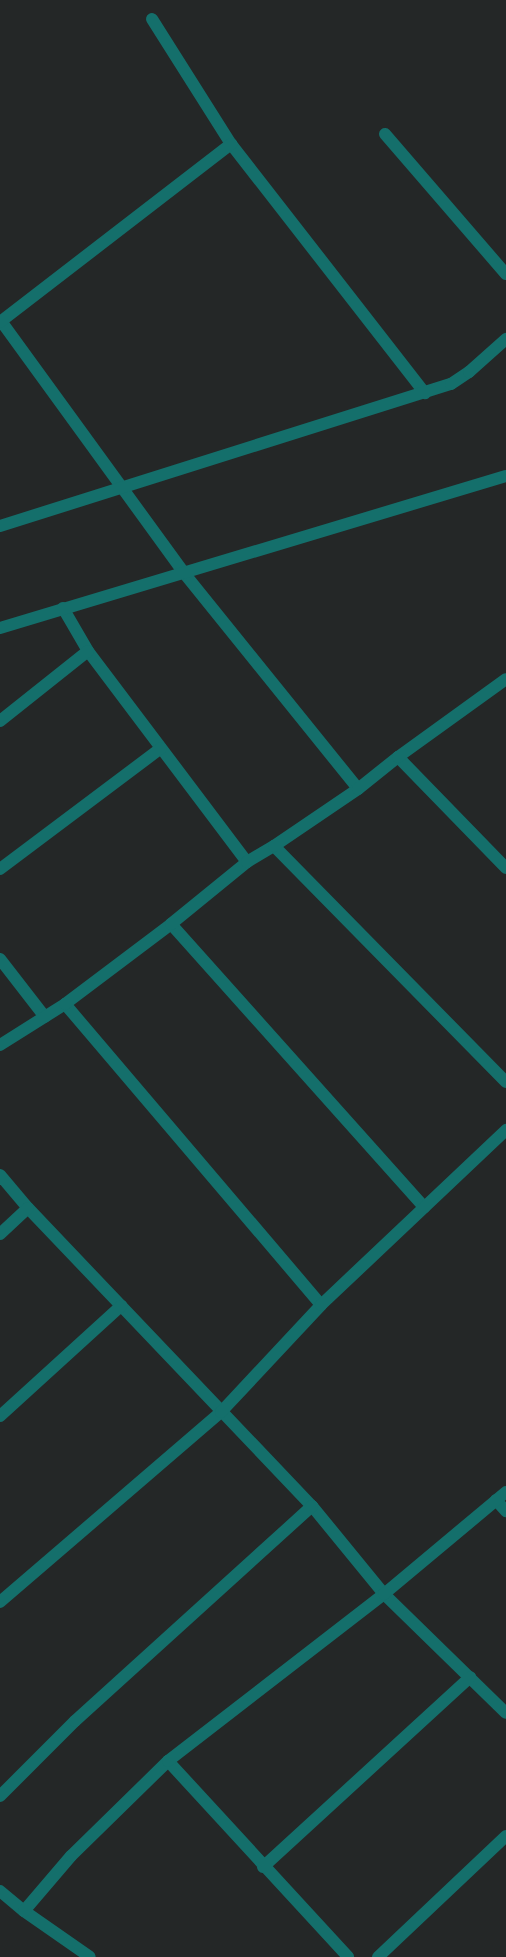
<!DOCTYPE html>
<html>
<head>
<meta charset="utf-8">
<style>
	body { margin:0 }
	#map { position:relative; width:506px; height:1957px; overflow:hidden; background:#242727; font-family:"Fira Sans",sans-serif }
	div>[style] { position:absolute }
	.minor>* { height:12px; margin:-6px; padding:0 6px; transform-origin:6px; border-radius:6px; background:#146f6b }
	span { translate:-50% -50%; white-space:nowrap; text-align:center; line-height:1.15; -webkit-text-stroke:5px #1b1d1d; paint-order:stroke }
</style>
</head>
<body>
<div id="map">
	<div class="minor">
		<div style="left:152px;top:19px;width:148px;rotate:57.7deg"></div>
		<div style="left:231px;top:144px;width:316px;rotate:52.1deg"></div>
		<div style="left:385px;top:134px;width:185px;rotate:49.2deg"></div>
		<div style="left:1px;top:321px;width:311px;rotate:54deg"></div>
		<div style="left:184px;top:573px;width:277px;rotate:51.1deg"></div>
		<div style="left:0;top:322px;width:292px;rotate:-37.6deg"></div>
		<div style="left:0;top:526px;width:473px;rotate:-17.5deg"></div>
		<div style="left:451px;top:384px;width:22px;rotate:-34deg"></div>
		<div style="left:469px;top:372px;width:50px;rotate:-41.7deg"></div>
		<div style="left:63px;top:608px;width:50px;rotate:59.8deg"></div>
		<div style="left:88px;top:651px;width:264px;rotate:53deg"></div>
		<div style="left:0;top:628px;width:528px;rotate:-16.72deg"></div>
		<div style="left:0;top:721px;width:112px;rotate:-38.5deg"></div>
		<div style="left:398px;top:757px;width:155px;rotate:45.8deg"></div>
		<div style="left:274px;top:846px;width:331px;rotate:45.5deg"></div>
		<div style="left:0;top:869px;width:201px;rotate:-36.9deg"></div>
		<div style="left:171px;top:924px;width:380px;rotate:48.2deg"></div>
		<div style="left:0;top:959px;width:73px;rotate:52.2deg"></div>
		<div style="left:65px;top:1004px;width:395px;rotate:49.6deg"></div>
		<div style="left:0;top:1045px;width:77px;rotate:-32.2deg"></div>
		<div style="left:65px;top:1004px;width:133px;rotate:-37deg"></div>
		<div style="left:171px;top:924px;width:98px;rotate:-39.2deg"></div>
		<div style="left:247px;top:862px;width:31px;rotate:-31deg"></div>
		<div style="left:274px;top:846px;width:102px;rotate:-34.2deg"></div>
		<div style="left:358px;top:789px;width:51px;rotate:-38.7deg"></div>
		<div style="left:398px;top:757px;width:133px;rotate:-35.8deg"></div>
		<div style="left:0;top:1175px;width:43px;rotate:49.7deg"></div>
		<div style="left:28px;top:1208px;width:412px;rotate:46.4deg"></div>
		<div style="left:312px;top:1506px;width:114px;rotate:50.7deg"></div>
		<div style="left:384px;top:1594px;width:170px;rotate:44.3deg"></div>
		<div style="left:0;top:1234px;width:38px;rotate:-43deg"></div>
		<div style="left:0;top:1416px;width:164px;rotate:-42.3deg"></div>
		<div style="left:496px;top:1500px;width:15px;rotate:48deg"></div>
		<div style="left:0;top:1602px;width:291px;rotate:-40.7deg"></div>
		<div style="left:221px;top:1412px;width:146px;rotate:-46.9deg"></div>
		<div style="left:321px;top:1305px;width:255px;rotate:-43.4deg"></div>
		<div style="left:168px;top:1761px;width:266px;rotate:47.4deg"></div>
		<div style="left:0;top:1796px;width:106px;rotate:-45deg"></div>
		<div style="left:75px;top:1721px;width:320px;rotate:-42.2deg"></div>
		<div style="left:263px;top:1867px;width:281px;rotate:-42.5deg"></div>
		<div style="left:0;top:1891px;width:31px;rotate:40deg"></div>
		<div style="left:24px;top:1911px;width:80px;rotate:34.9deg"></div>
		<div style="left:24px;top:1911px;width:72px;rotate:-49.5deg"></div>
		<div style="left:71px;top:1856px;width:136px;rotate:-44.4deg"></div>
		<div style="left:168px;top:1761px;width:273px;rotate:-37.7deg"></div>
		<div style="left:384px;top:1594px;width:159px;rotate:-39.9deg"></div>
		<div style="left:378px;top:1957px;width:176px;rotate:-43.4deg"></div>
	</div>
</div>
</body>
</html>
